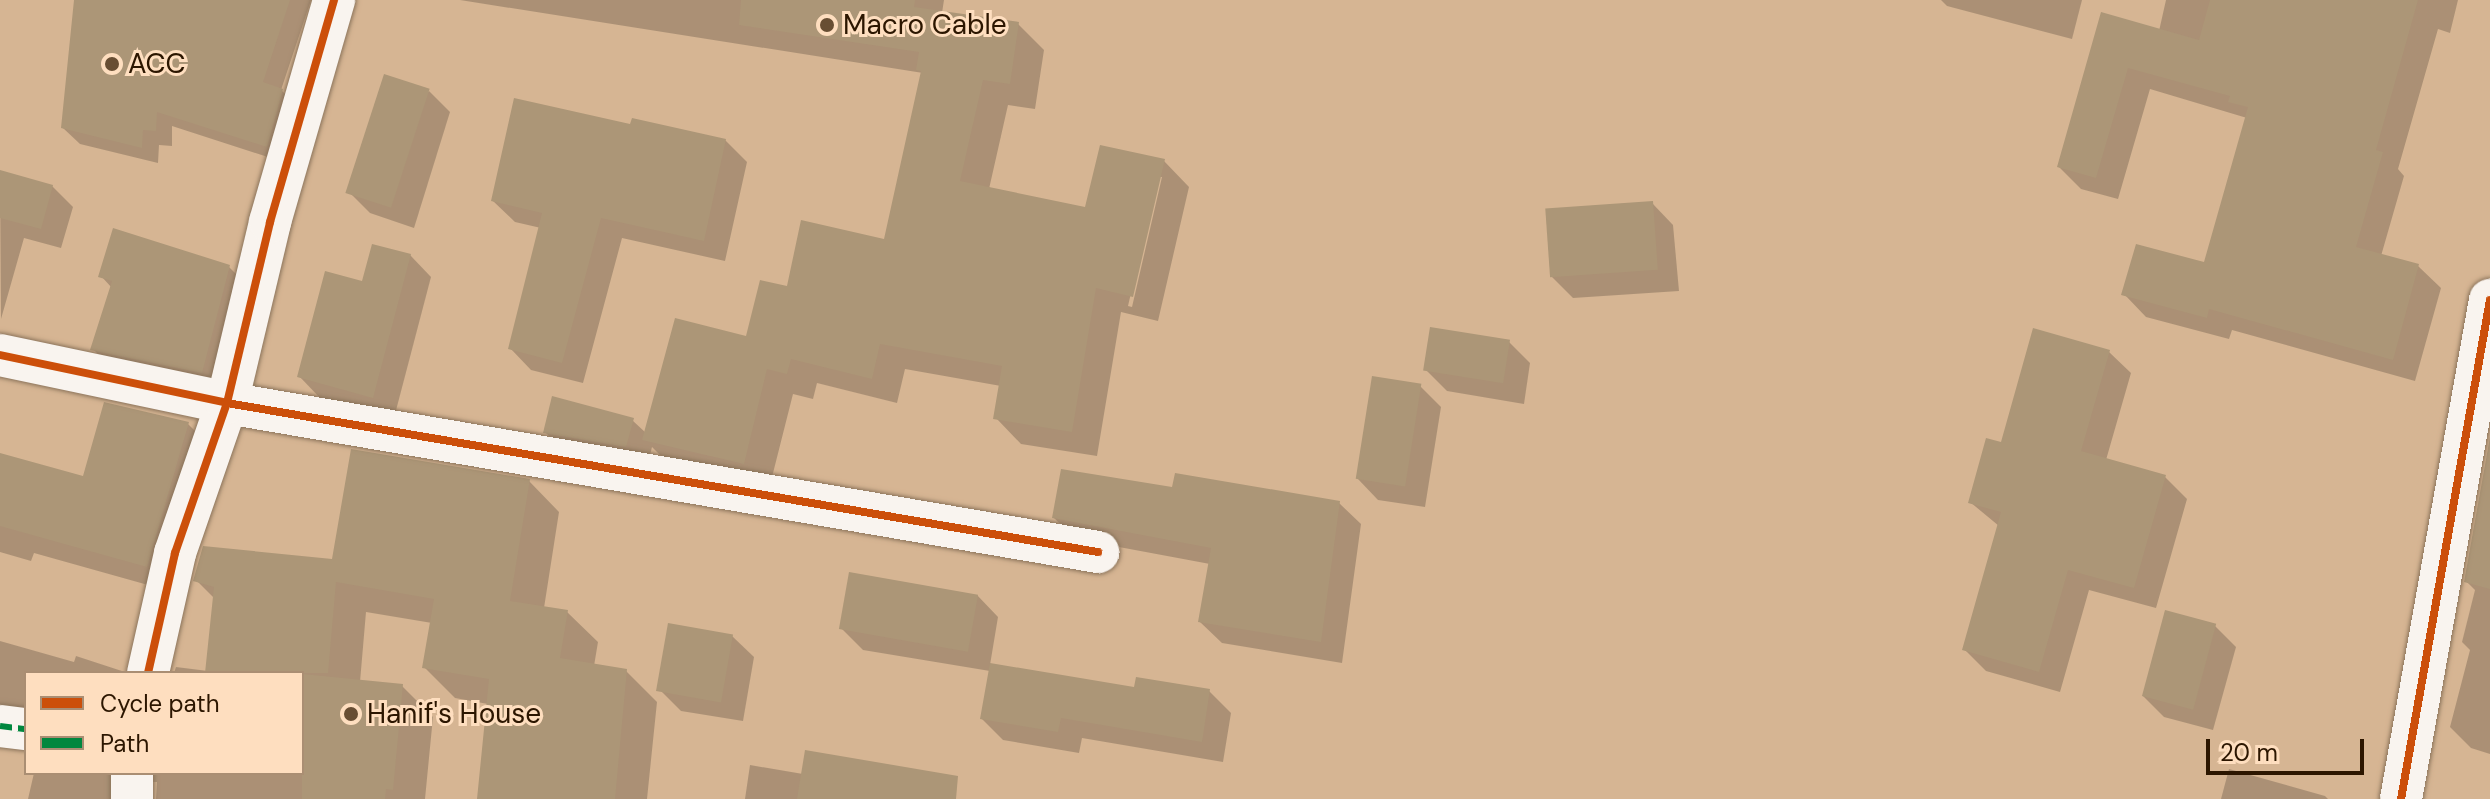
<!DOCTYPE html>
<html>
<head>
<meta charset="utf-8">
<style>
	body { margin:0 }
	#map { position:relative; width:2490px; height:799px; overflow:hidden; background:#d6b593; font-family:"DM Sans",sans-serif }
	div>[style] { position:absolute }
	.shadow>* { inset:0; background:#0003 }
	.building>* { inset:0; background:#ac9677; transform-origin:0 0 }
	.roads { filter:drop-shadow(0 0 2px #8b745b) drop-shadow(0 0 2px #8b745b) }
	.minor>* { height:42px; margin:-21px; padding:0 21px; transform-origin:21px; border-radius:21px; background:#f9f4ef }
	.quiet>* { height:6px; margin-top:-3px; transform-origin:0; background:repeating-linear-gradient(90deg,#00873e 0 12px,transparent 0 18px) }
	.cycleway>* { height:8px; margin:-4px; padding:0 4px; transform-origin:4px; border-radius:4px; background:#cc4f0a }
	.dots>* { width:22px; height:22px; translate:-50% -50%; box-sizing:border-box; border:4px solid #fedebf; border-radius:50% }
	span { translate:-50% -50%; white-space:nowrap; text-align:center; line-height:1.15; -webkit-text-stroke:6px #fedebf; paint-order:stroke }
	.poi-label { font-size:28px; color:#2c1600 }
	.left { translate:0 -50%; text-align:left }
	.legend { position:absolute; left:24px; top:671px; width:280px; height:104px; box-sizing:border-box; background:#fedebf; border:2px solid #aa8e73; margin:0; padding:10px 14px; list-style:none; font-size:24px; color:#2c1600 }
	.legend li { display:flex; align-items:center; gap:16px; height:40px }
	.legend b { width:40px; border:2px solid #aa8e73 }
	.scale { position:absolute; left:2206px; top:739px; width:158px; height:36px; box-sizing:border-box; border:4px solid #2c1600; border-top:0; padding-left:10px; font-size:24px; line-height:28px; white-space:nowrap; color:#2c1600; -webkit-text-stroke:6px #fedebf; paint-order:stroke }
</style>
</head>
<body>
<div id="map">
	<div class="shadow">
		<div style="clip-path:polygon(76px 0,311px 0,281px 90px,299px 107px,283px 162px,172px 126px,172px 146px,159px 145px,158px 163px,80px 144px,63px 128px)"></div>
		<div style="clip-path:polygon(evenodd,460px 0,944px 0,942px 13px,1018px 24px,1044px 50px,1035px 109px,1008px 105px,989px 189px,1087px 210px,1164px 161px,1189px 187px,1158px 321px,1121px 312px,1097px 456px,1021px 444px,996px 418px,1001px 386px,905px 369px,897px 403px,817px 383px,813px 399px,793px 394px,769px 489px,670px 465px,652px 447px,647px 467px,566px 453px,545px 432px,632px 420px,646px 433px,748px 338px,788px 289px,885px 241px,923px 73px,460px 0,1158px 177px,1162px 177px,1132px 307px,1128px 306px,1158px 177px)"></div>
		<div style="clip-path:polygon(1941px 0,2082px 0,2072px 39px,1947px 6px)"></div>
		<div style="clip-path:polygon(2166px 0,2458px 0,2450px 33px,2438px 29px,2398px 169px,2404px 176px,2381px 256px,2418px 266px,2441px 288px,2415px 381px,2232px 330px,2229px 339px,2146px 317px,2124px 294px,2206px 265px,2247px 118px,2150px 89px,2118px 199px,2081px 189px,2059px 167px,2102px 15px,2159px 31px)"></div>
		<div style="clip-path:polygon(429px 91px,450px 112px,414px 228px,370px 213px,349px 192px)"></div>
		<div style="clip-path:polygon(632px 127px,725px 140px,747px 162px,725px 261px,622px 238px,583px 383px,531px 370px,510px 348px,541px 228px,515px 222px,493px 201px)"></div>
		<div style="clip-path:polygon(0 172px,52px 186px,73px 207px,61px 248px,24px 238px,1px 319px)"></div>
		<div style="clip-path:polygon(1652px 203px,1673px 225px,1679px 291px,1573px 298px,1552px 277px)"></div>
		<div style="clip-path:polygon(410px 255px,431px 277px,394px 418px,320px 398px,299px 376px,364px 283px)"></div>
		<div style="clip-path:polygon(229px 267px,250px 288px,223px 393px,114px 370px,93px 349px,112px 288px,101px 276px)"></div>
		<div style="clip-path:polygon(1509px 342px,1530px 363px,1524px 404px,1447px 391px,1425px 369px)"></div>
		<div style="clip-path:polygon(2109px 352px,2131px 373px,2106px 460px,2165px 477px,2187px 499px,2156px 608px,2089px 590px,2060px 692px,1986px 671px,1964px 649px,1999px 526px,1970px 502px,2003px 445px)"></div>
		<div style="clip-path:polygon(1420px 386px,1441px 407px,1425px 507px,1378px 500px,1357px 478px)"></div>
		<div style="clip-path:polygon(188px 424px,214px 450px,173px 592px,34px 553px,31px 561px,0 552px,0 455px,84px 479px)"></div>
		<div style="clip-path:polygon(2490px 448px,2490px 754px,2471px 748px,2450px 727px,2470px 650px,2462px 642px,2475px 590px,2466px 581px)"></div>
		<div style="clip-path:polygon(529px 481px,559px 512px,544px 608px,567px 612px,598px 642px,594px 666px,626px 671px,657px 702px,647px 799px,479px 799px,488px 704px,455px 698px,424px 667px,432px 623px,366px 612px,360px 682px,402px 686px,433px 717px,425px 799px,156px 799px,157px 782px,151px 782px,141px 799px,28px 799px,34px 773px,302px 773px,302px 673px,174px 673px,176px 667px,208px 671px,215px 599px,196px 580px,334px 562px)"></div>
		<div style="clip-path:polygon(1339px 503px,1361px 524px,1342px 663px,1222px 643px,1200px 622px,1210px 564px,1076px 539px,1054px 518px)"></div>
		<div style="clip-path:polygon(977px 595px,998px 617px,990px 665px,1136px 689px,1209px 691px,1231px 713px,1223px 762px,1082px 738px,1079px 753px,1003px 740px,982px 719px,990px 671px,863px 650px,841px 628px)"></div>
		<div style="clip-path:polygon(2215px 626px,2236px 647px,2213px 730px,2164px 717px,2143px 696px)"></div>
		<div style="clip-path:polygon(732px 636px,754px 657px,743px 721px,681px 711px,660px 690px)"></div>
		<div style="clip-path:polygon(0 641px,74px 662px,76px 656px,128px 673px,26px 673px,26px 735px,0 729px)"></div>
		<div style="clip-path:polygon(750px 765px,803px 774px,913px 799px,745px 799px)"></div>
		<div style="clip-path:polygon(2229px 769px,2325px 796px,2328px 799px,2221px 799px)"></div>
	</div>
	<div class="building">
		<div style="clip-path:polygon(74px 0,290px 0,263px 82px,283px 89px,267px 147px,157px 112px,156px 131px,143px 130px,142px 148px,61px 128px)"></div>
		<div style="clip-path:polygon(741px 0,915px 0,914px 7px,1019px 22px,1010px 84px,983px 80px,960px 181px,1085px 207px,1100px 145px,1165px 159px,1133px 297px,1096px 288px,1072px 432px,993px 419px,1002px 366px,880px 344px,872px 379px,791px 359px,787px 374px,767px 369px,744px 464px,642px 440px,675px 318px,746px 336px,760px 280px,787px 286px,801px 220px,884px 239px,921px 71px,916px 70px,919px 52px,739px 25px)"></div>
		<div style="clip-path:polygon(2210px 0,2418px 0,2376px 150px,2383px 152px,2356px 247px,2419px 264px,2393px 360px,2209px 309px,2207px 318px,2121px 295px,2136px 244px,2204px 262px,2248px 107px,2228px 102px,2230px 96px,2128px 68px,2096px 178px,2057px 167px,2101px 12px,2199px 40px)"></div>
		<div style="left:384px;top:74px;width:48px;height:125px;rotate:18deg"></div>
		<div style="clip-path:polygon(514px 98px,630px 124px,632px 118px,726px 139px,704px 241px,601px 218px,562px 363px,508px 349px,542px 213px,491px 201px)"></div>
		<div style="clip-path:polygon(0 170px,53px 185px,41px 229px,0 218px)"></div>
		<div style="left:1653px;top:201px;width:69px;height:108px;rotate:86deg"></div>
		<div style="clip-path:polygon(113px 228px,230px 265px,202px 373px,90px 350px,112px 281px,98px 277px)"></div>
		<div style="clip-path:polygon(372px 244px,411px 254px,373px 398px,297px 377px,325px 271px,362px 281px)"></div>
		<div style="left:1430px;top:327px;width:81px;height:44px;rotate:9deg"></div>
		<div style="clip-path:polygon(2033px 328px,2110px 350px,2081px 451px,2166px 475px,2134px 588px,2068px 570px,2039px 672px,1962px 650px,2001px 512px,1968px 503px,1986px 438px,2001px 442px)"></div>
		<div style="left:1372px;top:376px;width:50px;height:104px;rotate:9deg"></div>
		<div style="clip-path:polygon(552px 396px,634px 418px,626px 447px,543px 433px)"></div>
		<div style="clip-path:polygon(104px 402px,189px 422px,147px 567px,0 526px,0 453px,83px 476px)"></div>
		<div style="clip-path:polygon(2490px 437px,2490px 589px,2464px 582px)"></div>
		<div style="clip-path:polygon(351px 449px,530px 479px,510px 601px,568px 610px,560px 658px,627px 669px,615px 799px,477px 799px,489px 679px,422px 668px,434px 599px,336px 582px,328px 673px,205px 673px,214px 587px,193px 581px,203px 546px,332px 559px)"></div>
		<div style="clip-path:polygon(1061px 469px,1172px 487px,1175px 473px,1340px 501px,1321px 642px,1198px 622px,1211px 548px,1052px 518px)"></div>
		<div style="left:849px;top:572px;width:131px;height:58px;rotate:10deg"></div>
		<div style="left:2165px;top:610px;width:53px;height:89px;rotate:15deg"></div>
		<div style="left:668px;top:623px;width:66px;height:69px;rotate:10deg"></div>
		<div style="clip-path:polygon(990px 663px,1134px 687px,1136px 677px,1210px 689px,1202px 742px,1061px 718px,1058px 732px,980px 719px)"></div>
		<div style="clip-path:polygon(302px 674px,403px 684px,393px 790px,386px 789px,385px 799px,302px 799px)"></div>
		<div style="clip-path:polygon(805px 750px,958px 776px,956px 799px,797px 799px)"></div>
	</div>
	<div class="roads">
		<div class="minor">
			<div style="left:0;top:355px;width:232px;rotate:11.9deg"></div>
			<div style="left:227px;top:403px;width:884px;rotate:9.71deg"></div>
			<div style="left:148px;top:673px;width:123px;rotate:-77.3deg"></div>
			<div style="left:175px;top:553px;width:159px;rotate:-70.9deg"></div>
			<div style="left:227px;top:403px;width:186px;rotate:-76.6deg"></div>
			<div style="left:270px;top:222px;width:231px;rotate:-73.9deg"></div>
			<div style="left:0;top:726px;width:26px;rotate:7deg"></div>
			<div style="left:132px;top:799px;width:26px;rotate:-90deg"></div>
			<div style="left:2401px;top:799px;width:507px;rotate:-79.89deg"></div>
		</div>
	</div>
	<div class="quiet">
		<div style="left:0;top:726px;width:26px;rotate:7deg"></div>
	</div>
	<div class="cycleway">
		<div style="left:0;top:355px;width:232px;rotate:11.9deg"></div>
		<div style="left:227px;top:403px;width:884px;rotate:9.71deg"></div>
		<div style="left:148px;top:673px;width:123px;rotate:-77.3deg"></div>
		<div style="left:175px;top:553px;width:159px;rotate:-70.9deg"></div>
		<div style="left:227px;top:403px;width:186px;rotate:-76.6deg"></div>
		<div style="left:270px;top:222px;width:231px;rotate:-73.9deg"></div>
		<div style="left:2401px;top:799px;width:507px;rotate:-79.89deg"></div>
	</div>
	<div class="dots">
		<div style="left:827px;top:25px;background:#684e33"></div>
		<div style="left:112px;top:64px;background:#684e33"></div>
		<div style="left:351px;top:714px;background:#684e33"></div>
	</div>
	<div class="poi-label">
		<span class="left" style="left:843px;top:25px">Macro Cable</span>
		<span class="left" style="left:128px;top:64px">ACC</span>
		<span class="left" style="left:367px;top:714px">Hanif's House</span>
	</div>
	<ul class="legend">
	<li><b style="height:10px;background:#cc4f0a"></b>Cycle path</li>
	<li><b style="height:10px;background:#00873e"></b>Path</li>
	</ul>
	<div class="scale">20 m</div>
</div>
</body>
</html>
